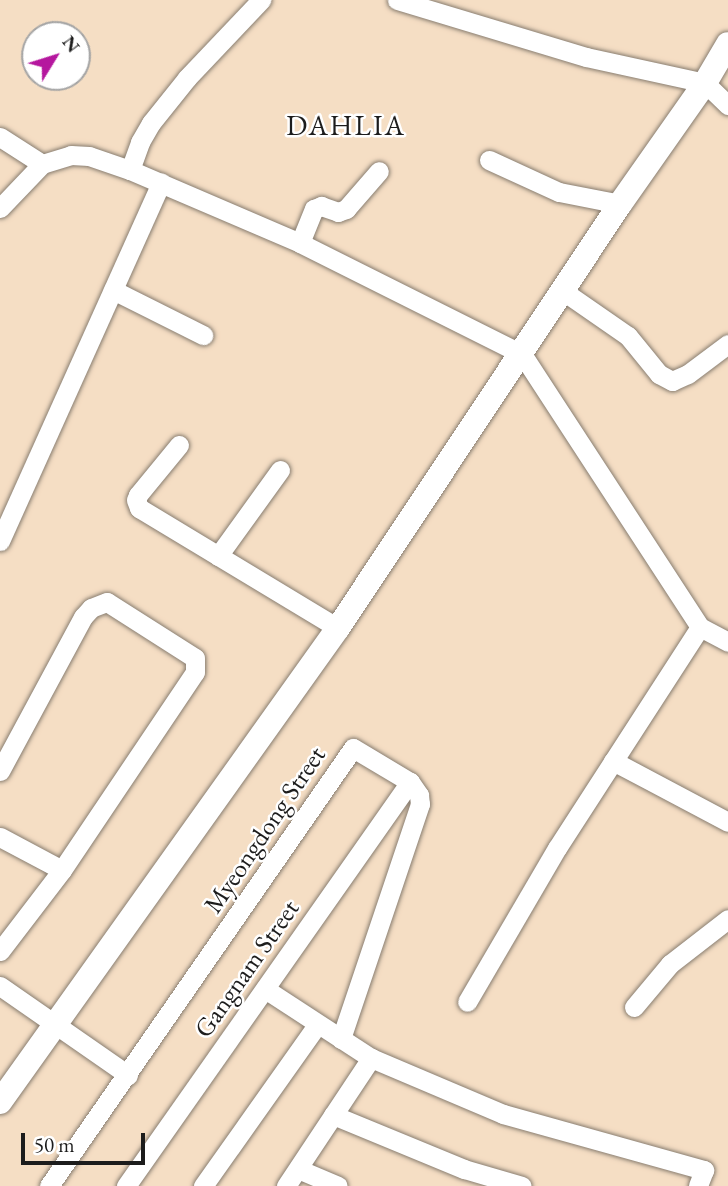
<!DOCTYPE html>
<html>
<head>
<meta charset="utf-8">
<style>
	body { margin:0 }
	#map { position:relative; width:728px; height:1186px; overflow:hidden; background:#f5dec4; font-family:"EB Garamond",serif }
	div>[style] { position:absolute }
	.roads { filter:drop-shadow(0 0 2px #887d70) drop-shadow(0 0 2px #887d70) }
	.minor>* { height:19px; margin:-9.5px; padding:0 9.5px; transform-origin:9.5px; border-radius:9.5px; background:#fff }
	.tertiary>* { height:24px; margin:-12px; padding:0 12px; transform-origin:12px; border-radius:12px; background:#fff }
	span { translate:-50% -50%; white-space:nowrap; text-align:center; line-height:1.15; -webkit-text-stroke:5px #fff; paint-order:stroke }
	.street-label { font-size:26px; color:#1c1c1c }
	.neighbourhood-label { font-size:28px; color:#1c1c1c; letter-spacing:2px }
	.north { position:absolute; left:21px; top:21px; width:70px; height:70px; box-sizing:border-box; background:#fff; border:2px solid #a4a4a4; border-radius:50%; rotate:52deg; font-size:19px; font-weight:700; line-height:28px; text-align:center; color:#1c1c1c }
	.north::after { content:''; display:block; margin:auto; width:24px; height:32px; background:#b5179e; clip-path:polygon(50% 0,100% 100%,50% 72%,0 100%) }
	.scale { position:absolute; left:21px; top:1133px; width:124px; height:32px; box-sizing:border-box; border:4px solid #1c1c1c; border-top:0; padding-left:9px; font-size:21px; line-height:24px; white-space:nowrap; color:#1c1c1c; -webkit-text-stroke:5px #fff; paint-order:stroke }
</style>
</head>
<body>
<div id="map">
	<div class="roads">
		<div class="minor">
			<div style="left:397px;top:0;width:197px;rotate:16.8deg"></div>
			<div style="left:586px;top:57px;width:122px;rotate:12.3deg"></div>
			<div style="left:705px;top:83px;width:32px;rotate:44deg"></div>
			<div style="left:0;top:137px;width:50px;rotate:32.7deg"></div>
			<div style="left:489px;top:160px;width:77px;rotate:24.6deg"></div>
			<div style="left:559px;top:192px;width:62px;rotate:11.1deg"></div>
			<div style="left:130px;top:170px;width:30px;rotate:-70deg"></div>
			<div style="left:140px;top:142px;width:22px;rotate:-60deg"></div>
			<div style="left:151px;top:123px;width:58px;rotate:-51.3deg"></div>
			<div style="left:187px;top:78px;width:108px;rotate:-46.5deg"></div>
			<div style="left:0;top:208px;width:61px;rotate:-46.3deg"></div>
			<div style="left:42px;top:164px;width:30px;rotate:-17deg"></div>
			<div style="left:71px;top:155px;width:18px;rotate:3deg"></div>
			<div style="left:89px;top:156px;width:43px;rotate:18.9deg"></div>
			<div style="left:130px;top:170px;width:185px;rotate:23.2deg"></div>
			<div style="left:300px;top:243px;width:248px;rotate:26.6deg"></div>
			<div style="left:522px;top:354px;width:326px;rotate:56.9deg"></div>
			<div style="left:700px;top:627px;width:263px;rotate:122.9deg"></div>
			<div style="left:557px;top:848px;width:178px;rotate:120.3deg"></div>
			<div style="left:300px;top:243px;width:37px;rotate:-68deg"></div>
			<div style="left:314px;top:209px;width:8px;rotate:-23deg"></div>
			<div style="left:321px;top:206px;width:18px;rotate:19deg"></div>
			<div style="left:338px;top:212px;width:9px;rotate:-21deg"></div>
			<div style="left:346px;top:209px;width:50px;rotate:-49deg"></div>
			<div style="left:113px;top:290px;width:101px;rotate:26.6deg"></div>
			<div style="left:563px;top:291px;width:79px;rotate:34.7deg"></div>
			<div style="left:628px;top:336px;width:49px;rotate:50.8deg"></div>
			<div style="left:659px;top:374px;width:15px;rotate:28deg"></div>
			<div style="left:672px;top:381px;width:17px;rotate:-24deg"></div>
			<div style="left:688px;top:374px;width:50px;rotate:-36.9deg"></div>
			<div style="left:179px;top:445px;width:65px;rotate:129.4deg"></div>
			<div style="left:138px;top:495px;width:5px;rotate:112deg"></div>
			<div style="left:136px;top:500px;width:9px;rotate:69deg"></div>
			<div style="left:139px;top:508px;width:232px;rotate:31.1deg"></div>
			<div style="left:0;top:541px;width:393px;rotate:-65.8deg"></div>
			<div style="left:218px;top:556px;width:106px;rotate:-54.2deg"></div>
			<div style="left:700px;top:627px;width:32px;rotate:28deg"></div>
			<div style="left:613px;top:761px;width:130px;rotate:27.9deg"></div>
			<div style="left:0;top:771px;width:175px;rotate:-61.7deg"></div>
			<div style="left:83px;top:617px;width:12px;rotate:-48deg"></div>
			<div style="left:91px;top:608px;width:17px;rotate:-21deg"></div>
			<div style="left:107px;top:602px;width:104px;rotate:32.5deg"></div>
			<div style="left:195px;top:658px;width:14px;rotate:90deg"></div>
			<div style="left:195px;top:672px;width:239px;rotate:123.9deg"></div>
			<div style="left:62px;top:870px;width:102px;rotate:127.4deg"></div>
			<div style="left:0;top:837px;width:70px;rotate:28deg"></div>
			<div style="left:0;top:986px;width:156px;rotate:34.8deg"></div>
			<div style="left:265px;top:989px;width:126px;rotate:33.1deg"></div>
			<div style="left:371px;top:1058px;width:143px;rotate:23deg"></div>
			<div style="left:503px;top:1114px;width:209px;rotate:15.6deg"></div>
			<div style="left:704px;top:1170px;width:17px;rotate:111deg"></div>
			<div style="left:634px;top:1007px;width:56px;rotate:-50.1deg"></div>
			<div style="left:670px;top:964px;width:73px;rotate:-37.8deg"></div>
			<div style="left:333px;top:1115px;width:142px;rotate:22.4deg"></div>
			<div style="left:464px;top:1169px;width:60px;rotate:16.3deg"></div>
			<div style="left:298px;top:1169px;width:43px;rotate:23deg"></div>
			<div style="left:49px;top:1186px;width:533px;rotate:-55.24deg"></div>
			<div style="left:353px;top:748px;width:66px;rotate:30.8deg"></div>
			<div style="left:410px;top:782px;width:16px;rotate:55deg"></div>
			<div style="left:419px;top:795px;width:9px;rotate:84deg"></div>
			<div style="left:420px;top:804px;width:248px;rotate:108.6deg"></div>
			<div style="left:126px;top:1186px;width:494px;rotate:-54.9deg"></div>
			<div style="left:203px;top:1186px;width:197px;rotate:-54.7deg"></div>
			<div style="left:286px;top:1186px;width:154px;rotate:-56.4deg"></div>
		</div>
		<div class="tertiary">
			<div style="left:0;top:1102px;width:582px;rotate:-54.51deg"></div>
			<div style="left:338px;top:628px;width:509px;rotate:-56.37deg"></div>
			<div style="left:620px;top:204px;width:148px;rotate:-54.9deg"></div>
			<div style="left:705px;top:83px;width:45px;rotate:-59.5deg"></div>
		</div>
	</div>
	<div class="street-label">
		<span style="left:265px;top:830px;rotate:-56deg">Myeongdong Street</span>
		<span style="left:247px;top:969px;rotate:-55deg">Gangnam Street</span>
	</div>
	<div class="neighbourhood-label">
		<span style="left:346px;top:125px">DAHLIA</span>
	</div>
	<div class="north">N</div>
	<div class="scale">50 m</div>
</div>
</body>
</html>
